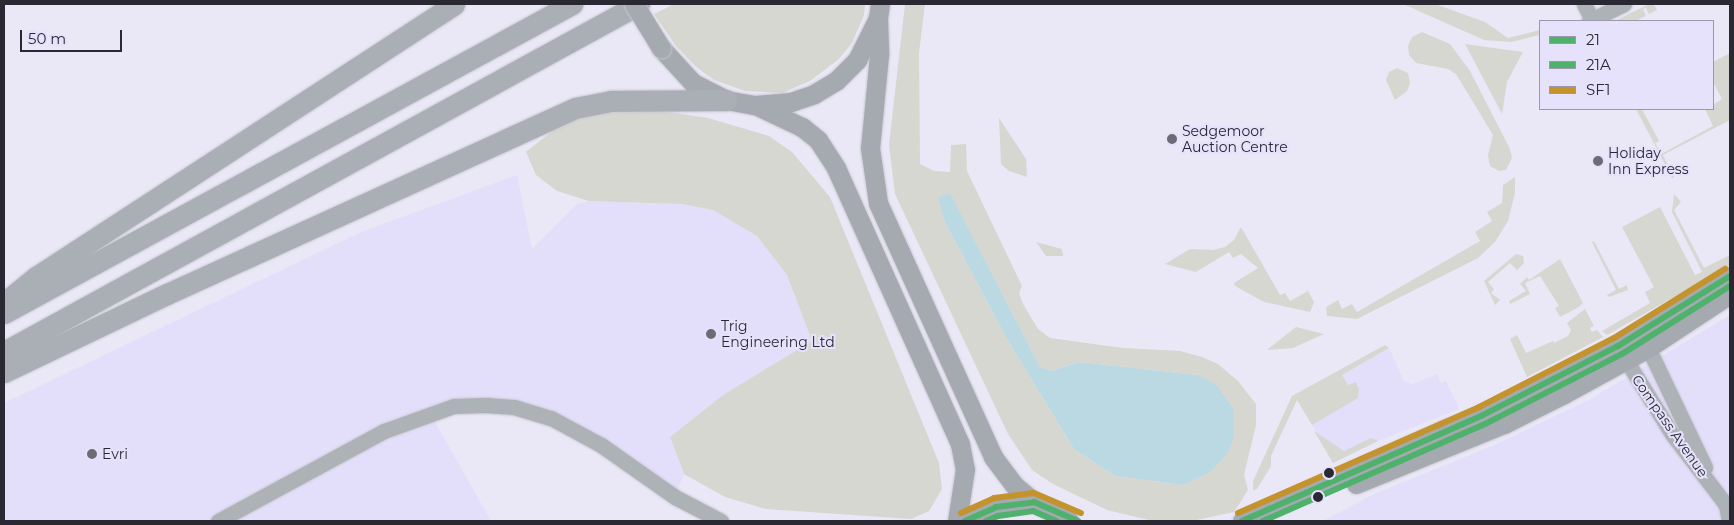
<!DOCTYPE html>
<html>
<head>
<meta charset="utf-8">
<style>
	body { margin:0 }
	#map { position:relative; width:1734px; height:525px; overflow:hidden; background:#eae8f6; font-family:Montserrat,sans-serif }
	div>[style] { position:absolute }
	.built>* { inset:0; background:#e3dffa }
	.green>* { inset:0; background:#d6d7d0 }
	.water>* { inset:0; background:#bad9e2 }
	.roads { filter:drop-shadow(0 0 1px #c8c6d2) drop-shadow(0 0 1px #c8c6d2) }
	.minor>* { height:15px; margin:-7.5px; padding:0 7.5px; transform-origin:7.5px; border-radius:7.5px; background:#acb2b5 }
	.major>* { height:19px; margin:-9.5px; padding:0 9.5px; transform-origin:9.5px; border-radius:9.5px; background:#a4aab0 }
	.highway>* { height:21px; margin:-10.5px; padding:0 10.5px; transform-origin:10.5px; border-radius:10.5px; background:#aaafb6 }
	.bridges { filter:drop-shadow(0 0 1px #c8c6d2) drop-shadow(0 0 1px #c8c6d2) }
	.major-bridge>* { height:19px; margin:-9.5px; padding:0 9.5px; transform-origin:9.5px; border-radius:9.5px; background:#a4aab0 }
	.bus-1>* { height:6px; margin:-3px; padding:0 3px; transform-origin:3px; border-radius:3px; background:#4eb16c }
	.bus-2>* { height:6px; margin:-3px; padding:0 3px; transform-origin:3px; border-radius:3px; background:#4eb16c }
	.bus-3>* { height:6px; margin:-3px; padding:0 3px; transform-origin:3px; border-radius:3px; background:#c4932d }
	.dots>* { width:14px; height:14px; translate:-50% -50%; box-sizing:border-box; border:2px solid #e6e2fc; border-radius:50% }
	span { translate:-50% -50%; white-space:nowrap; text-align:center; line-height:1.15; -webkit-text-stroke:4px #e6e2fc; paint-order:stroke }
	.poi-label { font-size:14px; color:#2a2833 }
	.left { translate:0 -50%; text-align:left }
	.street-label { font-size:14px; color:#2a2833 }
	.frame { position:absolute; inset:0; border:5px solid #2a2833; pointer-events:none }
	.legend { position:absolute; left:1539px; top:20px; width:175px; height:90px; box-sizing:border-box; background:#e6e2fc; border:1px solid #9b98ac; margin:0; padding:6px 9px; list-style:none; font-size:15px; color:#2a2833 }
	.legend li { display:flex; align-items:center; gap:10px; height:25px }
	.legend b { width:25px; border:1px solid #9b98ac }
	.scale { position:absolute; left:20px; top:30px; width:102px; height:22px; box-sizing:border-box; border:2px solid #2a2833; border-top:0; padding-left:6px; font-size:15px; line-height:18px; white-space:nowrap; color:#2a2833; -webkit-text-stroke:4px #e6e2fc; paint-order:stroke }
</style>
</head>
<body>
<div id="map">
	<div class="built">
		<div style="clip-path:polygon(517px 175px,532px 249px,577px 204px,589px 201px,682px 204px,713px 210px,757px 236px,787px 275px,812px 341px,723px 395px,670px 437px,684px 474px,675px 497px,532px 412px,430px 413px,491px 521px,4px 521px,4px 403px,361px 232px)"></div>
		<div style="clip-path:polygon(1730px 315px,1730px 521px,1323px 521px,1376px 493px,1492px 446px,1589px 400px)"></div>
		<div style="clip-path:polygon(1389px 348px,1404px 381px,1413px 384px,1437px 374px,1441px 383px,1446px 381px,1459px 409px,1378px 441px,1333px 463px,1312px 425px,1342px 375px)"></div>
	</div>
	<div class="green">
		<div style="clip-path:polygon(674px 4px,865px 4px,864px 15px,852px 43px,839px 59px,810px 81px,782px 93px,745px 91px,714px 80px,695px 66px,676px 46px,654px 14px)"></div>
		<div style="clip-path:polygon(evenodd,905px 4px,925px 4px,919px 53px,920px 164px,934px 171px,950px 172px,951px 145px,966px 144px,967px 171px,1022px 286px,1019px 293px,1023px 304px,1038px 329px,1050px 338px,1123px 348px,1180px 351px,1202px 357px,1218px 364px,1238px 381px,1256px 404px,1256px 425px,1244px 475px,1248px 490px,1234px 512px,1192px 521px,1153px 521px,1107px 510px,1053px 484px,1032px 470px,1008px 434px,895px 194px,889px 145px,905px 4px,950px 194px,1040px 367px,1051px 371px,1079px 362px,1197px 375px,1209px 473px,1183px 485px,1115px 476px,1074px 449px,1007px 339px,945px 222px,939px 198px,950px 194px)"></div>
		<div style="clip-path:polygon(1403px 4px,1435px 4px,1485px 22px,1508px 38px,1540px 30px,1540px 35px,1511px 42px,1484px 40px)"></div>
		<div style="clip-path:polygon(1649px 4px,1654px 4px,1657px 10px,1649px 14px,1646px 8px,1643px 9px,1646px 16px,1635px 21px,1615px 21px)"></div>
		<div style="clip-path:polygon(1422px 32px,1450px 44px,1470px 71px,1510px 149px,1512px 158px,1506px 170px,1499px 171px,1490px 166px,1488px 155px,1493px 135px,1456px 74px,1448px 69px,1416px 63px,1409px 55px,1408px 46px,1412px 37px)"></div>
		<div style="clip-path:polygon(1465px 44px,1523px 52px,1507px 82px,1502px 114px)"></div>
		<div style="clip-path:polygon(1730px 53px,1730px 120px,1663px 155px,1674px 177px,1672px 178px,1636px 109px,1642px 109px,1659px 141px,1655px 143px,1661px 154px,1713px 126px,1705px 109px,1713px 109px,1713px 105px,1722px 99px,1713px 82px,1713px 62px)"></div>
		<div style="clip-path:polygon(1397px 68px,1408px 73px,1410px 83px,1407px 91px,1395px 100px,1386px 80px,1389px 72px)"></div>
		<div style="clip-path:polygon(602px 107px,635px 107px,708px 118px,769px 136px,792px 152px,830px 197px,939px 463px,942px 489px,929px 511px,911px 519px,766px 509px,725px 497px,684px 474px,670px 437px,723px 395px,812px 341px,787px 275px,757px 236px,713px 210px,682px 204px,589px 201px,557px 191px,536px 175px,526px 152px,561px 124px)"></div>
		<div style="clip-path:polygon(999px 118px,1026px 159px,1027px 177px,1009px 171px,1001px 164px)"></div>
		<div style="clip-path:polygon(1515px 177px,1515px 193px,1508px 221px,1495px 242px,1478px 258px,1357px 319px,1327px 316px,1326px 307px,1338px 300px,1342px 309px,1352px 304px,1357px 312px,1480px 241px,1475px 232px,1492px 221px,1487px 212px,1502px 203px,1503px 185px)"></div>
		<div style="clip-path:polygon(1674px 194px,1681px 202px,1674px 210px,1704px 268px,1730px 255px,1730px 265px,1607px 335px,1602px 331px,1650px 303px,1645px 292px,1654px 287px,1622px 227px,1660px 207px,1695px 275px,1702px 272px,1672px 212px)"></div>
		<div style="clip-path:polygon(1241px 227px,1280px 295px,1285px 293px,1290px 301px,1308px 291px,1314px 302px,1310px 312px,1264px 302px,1235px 286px,1234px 283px,1258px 268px,1241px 254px,1233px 258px,1229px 252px,1196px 272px,1165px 264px,1190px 249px,1213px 250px,1225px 247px,1234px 240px)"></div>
		<div style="clip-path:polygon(1594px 241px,1619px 289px,1627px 285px,1628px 290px,1609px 297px,1607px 295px,1616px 290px,1592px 242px)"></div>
		<div style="clip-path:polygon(1036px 242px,1062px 249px,1063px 256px,1046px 256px)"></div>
		<div style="clip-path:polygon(1516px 254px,1523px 256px,1524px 263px,1517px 270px,1510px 263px,1488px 282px,1494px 289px,1491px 293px,1500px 300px,1495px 305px,1484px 281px)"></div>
		<div style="clip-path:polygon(1560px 259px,1583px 303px,1579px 307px,1560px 317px,1555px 308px,1559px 306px,1540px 276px,1525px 283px,1530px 294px,1510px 304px,1509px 301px,1526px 291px,1520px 284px,1527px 277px,1529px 280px)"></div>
		<div style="clip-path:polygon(1585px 309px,1594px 326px,1590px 328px,1592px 332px,1597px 330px,1603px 337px,1527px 377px,1510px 339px,1517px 335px,1526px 353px,1553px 341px,1554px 343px,1568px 336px,1571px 330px,1567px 323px)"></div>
		<div style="clip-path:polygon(1296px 327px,1324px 334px,1293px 348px,1267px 350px)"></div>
		<div style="clip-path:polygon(1385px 345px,1389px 348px,1342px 375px,1348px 385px,1356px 382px,1359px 389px,1358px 398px,1312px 425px,1297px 400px,1271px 456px,1271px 466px,1257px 489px,1253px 490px,1253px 481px,1292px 396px)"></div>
		<div style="clip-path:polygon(1314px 431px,1344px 451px,1371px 438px,1378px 441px,1333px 463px)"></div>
	</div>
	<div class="water">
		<div style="clip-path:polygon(950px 193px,1040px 367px,1051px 371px,1079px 362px,1197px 375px,1207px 379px,1218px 387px,1233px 408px,1234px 436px,1227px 454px,1209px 473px,1183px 485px,1115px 476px,1074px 449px,1007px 339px,945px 222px,938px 198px)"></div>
	</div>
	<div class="roads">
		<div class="minor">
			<div style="left:1584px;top:4px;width:18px;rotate:63deg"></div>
			<div style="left:1589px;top:21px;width:39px;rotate:-26deg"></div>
			<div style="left:1644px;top:339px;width:142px;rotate:64.5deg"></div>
			<div style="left:1621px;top:352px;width:97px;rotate:58.1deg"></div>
			<div style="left:1672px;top:434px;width:89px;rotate:52.7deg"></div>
			<div style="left:1726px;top:505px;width:16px;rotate:79deg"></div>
			<div style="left:218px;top:521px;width:189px;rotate:-28.5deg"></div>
			<div style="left:384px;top:431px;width:74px;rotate:-19.7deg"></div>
			<div style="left:454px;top:406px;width:31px;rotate:-2deg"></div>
			<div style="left:485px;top:405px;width:29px;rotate:4deg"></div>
			<div style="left:514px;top:407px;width:39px;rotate:17deg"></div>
			<div style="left:551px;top:418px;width:57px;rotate:28.4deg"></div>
			<div style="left:601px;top:445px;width:90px;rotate:35.1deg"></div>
			<div style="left:675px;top:497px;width:52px;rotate:27.6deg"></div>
		</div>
		<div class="major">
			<div style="left:878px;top:18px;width:37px;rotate:88deg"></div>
			<div style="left:879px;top:55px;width:93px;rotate:95.5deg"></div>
			<div style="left:870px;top:148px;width:56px;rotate:81.7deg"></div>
			<div style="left:878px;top:203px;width:279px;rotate:65.6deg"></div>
			<div style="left:993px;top:457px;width:35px;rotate:53deg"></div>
			<div style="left:1014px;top:485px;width:26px;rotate:40deg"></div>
			<div style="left:661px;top:48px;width:47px;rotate:47.6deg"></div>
			<div style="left:693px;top:83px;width:37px;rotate:27deg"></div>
			<div style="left:726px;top:100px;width:29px;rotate:10deg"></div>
			<div style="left:755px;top:105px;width:36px;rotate:-5deg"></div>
			<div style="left:791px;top:102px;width:24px;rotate:-19deg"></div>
			<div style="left:814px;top:94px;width:26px;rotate:-31deg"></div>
			<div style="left:836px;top:81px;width:30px;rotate:-45deg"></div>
			<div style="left:857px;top:60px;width:47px;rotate:-63.4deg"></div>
			<div style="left:878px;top:18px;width:14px;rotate:-82deg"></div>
			<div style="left:755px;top:105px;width:52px;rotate:25.1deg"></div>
			<div style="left:802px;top:127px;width:21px;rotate:39deg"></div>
			<div style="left:818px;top:140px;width:33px;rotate:57deg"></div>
			<div style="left:836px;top:168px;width:303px;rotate:65.8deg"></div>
			<div style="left:960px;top:444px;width:25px;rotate:79deg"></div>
			<div style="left:965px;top:469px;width:53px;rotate:98.7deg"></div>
			<div style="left:1356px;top:484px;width:160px;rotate:-22.1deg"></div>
			<div style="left:1504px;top:424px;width:67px;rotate:-26.6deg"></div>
			<div style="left:1564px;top:394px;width:96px;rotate:-28.7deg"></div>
			<div style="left:1648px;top:348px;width:98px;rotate:-33.4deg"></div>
			<div style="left:965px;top:521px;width:34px;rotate:-24deg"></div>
			<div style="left:996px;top:507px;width:38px;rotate:-7deg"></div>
			<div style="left:1034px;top:502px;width:40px;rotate:28deg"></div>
			<div style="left:1242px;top:521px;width:222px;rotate:-24.3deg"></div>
			<div style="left:1444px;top:430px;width:42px;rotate:-21deg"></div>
			<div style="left:1483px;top:415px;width:152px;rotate:-27.1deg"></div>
			<div style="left:1618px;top:346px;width:132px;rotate:-32deg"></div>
		</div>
		<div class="highway">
			<div style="left:4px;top:303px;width:41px;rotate:-39.1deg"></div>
			<div style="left:36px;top:277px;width:499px;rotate:-33.1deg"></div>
			<div style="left:4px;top:313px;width:647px;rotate:-28.55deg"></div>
			<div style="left:4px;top:352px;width:724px;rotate:-28.72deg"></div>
			<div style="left:4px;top:372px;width:181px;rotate:-25.6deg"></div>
			<div style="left:167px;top:294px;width:448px;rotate:-24.5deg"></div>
			<div style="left:575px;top:108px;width:37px;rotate:-11deg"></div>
			<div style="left:611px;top:101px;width:115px;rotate:-0.5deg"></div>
		</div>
	</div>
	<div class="bridges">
		<div class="major-bridge">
			<div style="left:634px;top:4px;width:52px;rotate:58.5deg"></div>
		</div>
	</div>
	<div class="bus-1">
		<div style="left:965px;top:521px;width:34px;rotate:-24deg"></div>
		<div style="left:996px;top:507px;width:38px;rotate:-7deg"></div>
		<div style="left:1034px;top:502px;width:48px;rotate:23.4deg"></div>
		<div style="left:1242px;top:521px;width:263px;rotate:-23.7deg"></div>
		<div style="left:1483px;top:415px;width:152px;rotate:-27.1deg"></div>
		<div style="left:1618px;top:346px;width:132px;rotate:-32deg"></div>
	</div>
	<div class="bus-2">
		<div style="left:986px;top:521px;width:13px;rotate:-23deg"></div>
		<div style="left:998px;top:516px;width:35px;rotate:-8deg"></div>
		<div style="left:1033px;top:511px;width:26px;rotate:23deg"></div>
		<div style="left:1263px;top:521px;width:244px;rotate:-23.6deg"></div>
		<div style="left:1487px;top:423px;width:152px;rotate:-27.1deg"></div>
		<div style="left:1622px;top:354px;width:128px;rotate:-32.2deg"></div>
	</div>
	<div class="bus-3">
		<div style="left:961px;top:513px;width:36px;rotate:-24deg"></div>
		<div style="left:994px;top:498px;width:40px;rotate:-7.1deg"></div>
		<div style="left:1034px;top:493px;width:51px;rotate:23.1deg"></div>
		<div style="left:1238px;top:513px;width:263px;rotate:-23.7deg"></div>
		<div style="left:1479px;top:407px;width:152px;rotate:-27.1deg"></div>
		<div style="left:1614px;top:338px;width:131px;rotate:-31.9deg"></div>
	</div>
	<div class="dots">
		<div style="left:1172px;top:139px;background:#6d6b77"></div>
		<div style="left:1598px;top:161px;background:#6d6b77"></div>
		<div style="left:711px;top:334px;background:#6d6b77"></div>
		<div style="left:92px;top:454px;background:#6d6b77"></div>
		<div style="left:1329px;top:473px;background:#2a2833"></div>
		<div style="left:1318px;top:497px;background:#2a2833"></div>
	</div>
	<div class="poi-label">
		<span class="left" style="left:1182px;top:139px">Sedgemoor<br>Auction Centre</span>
		<span class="left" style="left:1608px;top:161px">Holiday<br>Inn Express</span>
		<span class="left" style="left:721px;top:334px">Trig<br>Engineering Ltd</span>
		<span class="left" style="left:102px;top:454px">Evri</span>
	</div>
	<div class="street-label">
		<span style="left:1670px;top:426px;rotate:55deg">Compass Avenue</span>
	</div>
	<div class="frame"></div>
	<ul class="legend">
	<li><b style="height:6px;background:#4eb16c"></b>21</li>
	<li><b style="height:6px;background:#4eb16c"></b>21A</li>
	<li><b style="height:6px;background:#c4932d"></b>SF1</li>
	</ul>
	<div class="scale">50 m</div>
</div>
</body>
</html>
